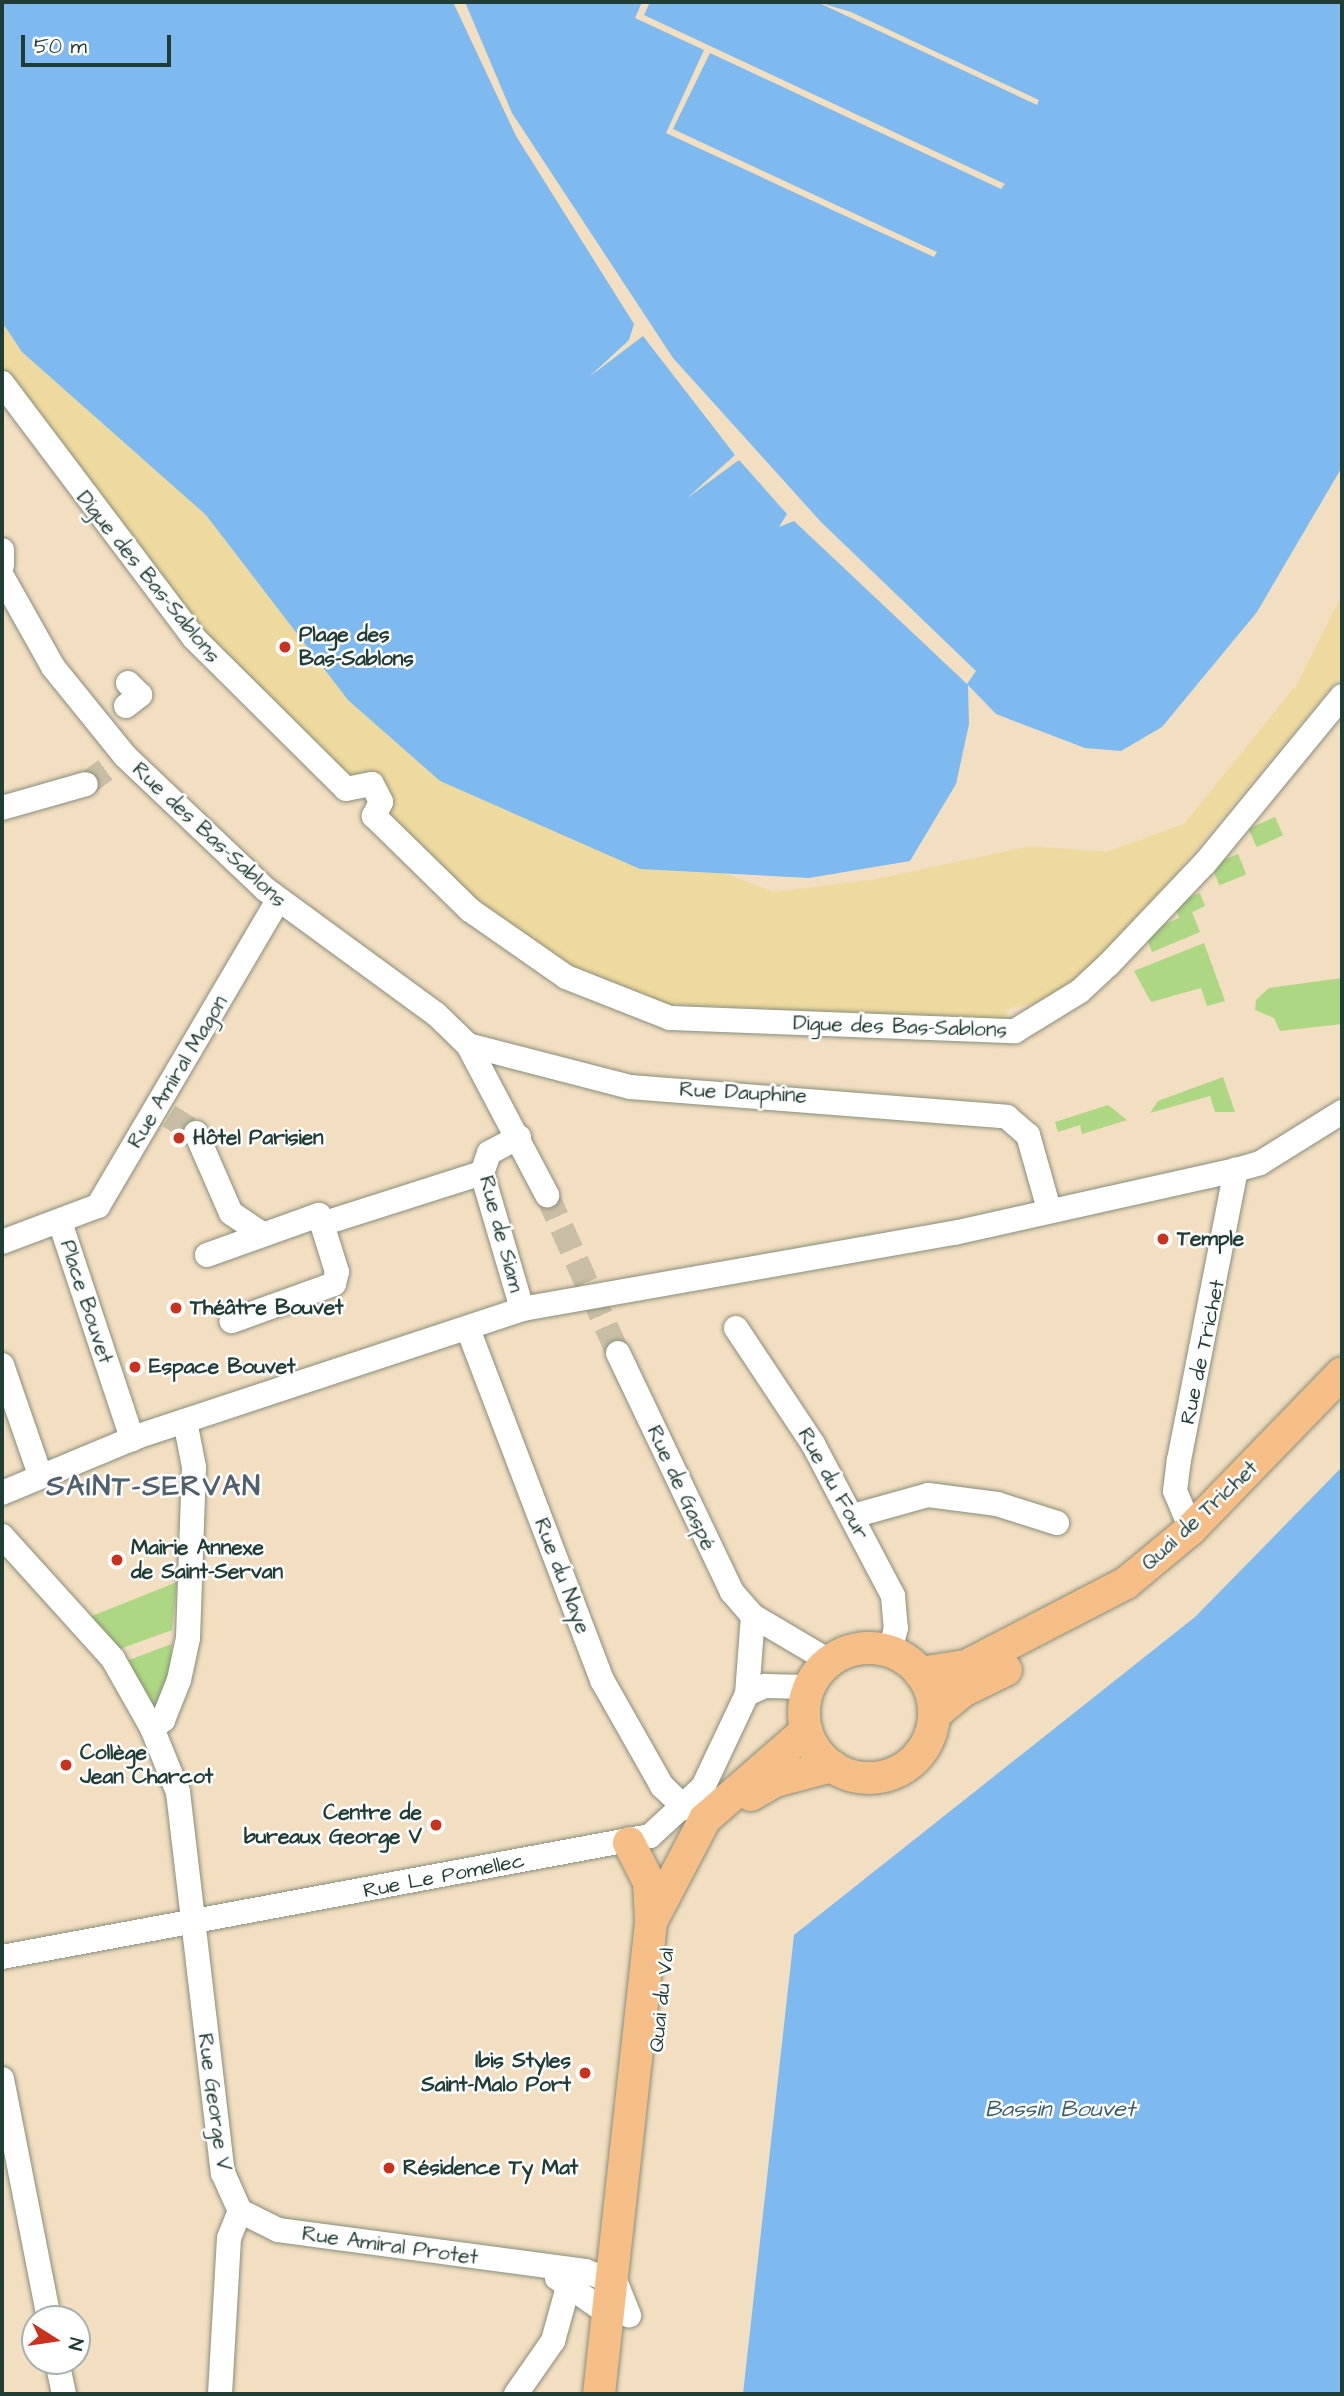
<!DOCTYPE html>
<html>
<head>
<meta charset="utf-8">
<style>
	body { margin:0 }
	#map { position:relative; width:1344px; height:2396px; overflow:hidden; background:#f2dec1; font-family:"Architects Daughter",sans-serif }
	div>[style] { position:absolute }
	.green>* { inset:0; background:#add782; transform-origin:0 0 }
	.sand>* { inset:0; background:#eeda9e }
	.water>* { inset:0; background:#7eb9ef }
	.pier>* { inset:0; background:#f2dec1 }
	.minor-tunnel>* { height:24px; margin-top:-12px; transform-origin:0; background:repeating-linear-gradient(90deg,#c8bea5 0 24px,transparent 0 36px) }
	.roads { filter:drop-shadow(0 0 2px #888e7a) drop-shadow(0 0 2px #888e7a) }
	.minor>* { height:24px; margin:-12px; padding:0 12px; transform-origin:12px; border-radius:12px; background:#fff }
	.major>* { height:32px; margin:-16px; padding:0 16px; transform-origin:16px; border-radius:16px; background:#f6be87 }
	.major>.ring { margin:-16px; padding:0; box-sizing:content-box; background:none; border:32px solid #f6be87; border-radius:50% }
	.dots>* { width:19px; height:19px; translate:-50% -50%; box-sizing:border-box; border:4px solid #fff; border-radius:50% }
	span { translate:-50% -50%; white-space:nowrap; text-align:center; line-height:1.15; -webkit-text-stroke:5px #fff; paint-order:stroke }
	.street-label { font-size:21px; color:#1f3d34 }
	.poi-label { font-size:21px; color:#1f3d34; font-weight:700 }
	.left { translate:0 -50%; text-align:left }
	.right { translate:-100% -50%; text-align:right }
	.water-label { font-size:23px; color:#3c626c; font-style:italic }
	.district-label { font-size:28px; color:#50616d; font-weight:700; letter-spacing:2px }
	.frame { position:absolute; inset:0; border:4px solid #1f3d34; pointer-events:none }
	.north { position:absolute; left:21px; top:2305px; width:70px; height:70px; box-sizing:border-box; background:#fff; border:2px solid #a5b1ae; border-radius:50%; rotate:102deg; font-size:19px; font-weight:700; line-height:28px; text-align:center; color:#1f3d34 }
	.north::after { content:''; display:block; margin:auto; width:24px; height:32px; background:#c8321e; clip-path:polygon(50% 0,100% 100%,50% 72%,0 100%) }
	.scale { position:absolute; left:21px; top:35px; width:150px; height:32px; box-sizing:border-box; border:4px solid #1f3d34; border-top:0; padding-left:9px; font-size:21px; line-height:24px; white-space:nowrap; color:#1f3d34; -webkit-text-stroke:5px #fff; paint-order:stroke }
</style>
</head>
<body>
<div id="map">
	<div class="green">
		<div style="left:1275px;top:817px;width:20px;height:29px;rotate:66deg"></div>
		<div style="left:1238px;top:854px;width:22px;height:29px;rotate:68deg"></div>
		<div style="clip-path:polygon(1200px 893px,1205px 906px,1192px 912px,1200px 932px,1152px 952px,1145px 933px,1179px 918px,1174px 903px)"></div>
		<div style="clip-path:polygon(1204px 943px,1225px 1001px,1207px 1006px,1201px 988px,1151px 1002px,1134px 971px)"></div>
		<div style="clip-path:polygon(1342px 978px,1342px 1024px,1280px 1031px,1274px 1018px,1255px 1010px,1256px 1000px,1269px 988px)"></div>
		<div style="clip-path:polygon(1223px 1077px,1235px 1112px,1215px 1112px,1210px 1096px,1150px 1113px,1158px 1101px)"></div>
		<div style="clip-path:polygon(1108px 1105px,1127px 1120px,1082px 1134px,1080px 1125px,1058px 1132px,1055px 1122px)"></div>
		<div style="clip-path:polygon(177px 1582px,172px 1630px,117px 1650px,87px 1618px)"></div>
		<div style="clip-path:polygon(172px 1644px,167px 1699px,159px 1706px,148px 1703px,126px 1661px)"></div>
	</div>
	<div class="sand">
		<div style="clip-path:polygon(2px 259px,653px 846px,773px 892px,877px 879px,1031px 846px,1106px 852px,1184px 824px,1297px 684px,1342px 594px,1342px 674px,1090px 976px,1054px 999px,1007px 1009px,1006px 1021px,668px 1004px,577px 974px,478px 905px,389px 814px,391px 805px,350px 776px,200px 630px,2px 368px)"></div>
	</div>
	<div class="water">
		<div style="clip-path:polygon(2px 2px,453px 2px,516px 136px,634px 324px,629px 340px,589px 377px,643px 336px,735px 455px,686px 499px,739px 460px,787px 514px,779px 527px,794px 521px,967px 684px,976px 671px,821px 522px,673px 358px,512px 113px,465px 2px,1342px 2px,1342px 467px,1257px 612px,1162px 727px,1121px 751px,1085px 748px,996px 714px,968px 685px,969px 724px,956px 784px,910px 861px,809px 878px,640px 869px,440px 781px,348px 700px,206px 515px,22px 352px,2px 322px)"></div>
		<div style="clip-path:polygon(1342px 1467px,1342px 2394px,743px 2394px,794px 1935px,1195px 1617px)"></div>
	</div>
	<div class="pier">
		<div style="clip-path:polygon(642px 2px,650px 2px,644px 15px,1005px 184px,1001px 189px,710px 53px,673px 129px,937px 252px,934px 257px,666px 133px,704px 50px,635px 18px)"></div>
		<div style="clip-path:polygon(817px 2px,851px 12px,1039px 100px,1037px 105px)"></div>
	</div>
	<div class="minor-tunnel">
		<div style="left:86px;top:784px;width:31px;rotate:-36deg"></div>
		<div style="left:169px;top:1116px;width:32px;rotate:32deg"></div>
		<div style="left:547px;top:1195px;width:173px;rotate:65.8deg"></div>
	</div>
	<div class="roads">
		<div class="minor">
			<div style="left:2px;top:383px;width:319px;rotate:53deg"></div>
			<div style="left:194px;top:638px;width:214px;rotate:44.8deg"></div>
			<div style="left:346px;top:789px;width:26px;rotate:-11deg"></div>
			<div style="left:372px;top:784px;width:20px;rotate:63deg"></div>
			<div style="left:381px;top:802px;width:16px;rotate:117deg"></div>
			<div style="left:374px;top:816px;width:134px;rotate:44.4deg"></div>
			<div style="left:470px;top:910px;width:117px;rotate:34.9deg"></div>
			<div style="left:566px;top:977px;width:112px;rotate:21.5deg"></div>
			<div style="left:670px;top:1018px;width:345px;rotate:2.2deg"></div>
			<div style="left:1015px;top:1031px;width:76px;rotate:-31.6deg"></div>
			<div style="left:1080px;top:991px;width:40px;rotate:-43deg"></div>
			<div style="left:1109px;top:964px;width:139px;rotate:-46.5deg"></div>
			<div style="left:1205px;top:863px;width:216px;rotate:-50.6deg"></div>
			<div style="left:2px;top:550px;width:15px;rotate:90deg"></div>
			<div style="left:2px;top:576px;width:104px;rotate:60.7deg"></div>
			<div style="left:53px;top:667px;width:114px;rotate:51deg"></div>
			<div style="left:125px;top:756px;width:193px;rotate:43.5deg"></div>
			<div style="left:265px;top:889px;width:212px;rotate:36.2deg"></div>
			<div style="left:436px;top:1014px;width:45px;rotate:44.1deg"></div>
			<div style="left:468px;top:1045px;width:170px;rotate:62.2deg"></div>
			<div style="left:126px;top:706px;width:18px;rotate:-38deg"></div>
			<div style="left:140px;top:695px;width:17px;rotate:-135deg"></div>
			<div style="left:2px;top:808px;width:87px;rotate:-15.9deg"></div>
			<div style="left:468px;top:1045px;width:167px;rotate:14.5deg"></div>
			<div style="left:630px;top:1087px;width:378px;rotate:4.5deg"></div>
			<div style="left:1007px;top:1117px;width:28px;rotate:41deg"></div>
			<div style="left:1028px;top:1135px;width:77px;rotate:74.2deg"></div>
			<div style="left:196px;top:1133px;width:87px;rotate:66.4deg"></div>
			<div style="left:231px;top:1213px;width:37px;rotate:34deg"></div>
			<div style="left:519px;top:1137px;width:34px;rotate:152deg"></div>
			<div style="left:489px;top:1153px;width:21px;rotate:109deg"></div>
			<div style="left:482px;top:1173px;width:142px;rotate:73.6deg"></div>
			<div style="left:60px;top:1222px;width:229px;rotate:71.6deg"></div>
			<div style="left:322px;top:1224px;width:168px;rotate:-17.7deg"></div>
			<div style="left:2px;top:1242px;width:103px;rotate:-20.6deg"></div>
			<div style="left:98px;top:1206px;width:354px;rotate:-59.5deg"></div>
			<div style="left:207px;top:1255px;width:119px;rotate:-19.7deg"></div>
			<div style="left:319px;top:1215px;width:9px;rotate:72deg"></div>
			<div style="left:322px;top:1224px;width:50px;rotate:72.6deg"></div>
			<div style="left:337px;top:1272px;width:12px;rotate:104deg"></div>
			<div style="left:334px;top:1284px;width:109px;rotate:160.1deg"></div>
			<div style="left:736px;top:1328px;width:139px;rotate:56.4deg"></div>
			<div style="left:813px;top:1444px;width:172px;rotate:62.2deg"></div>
			<div style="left:893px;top:1596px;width:32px;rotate:85deg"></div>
			<div style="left:896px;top:1628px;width:24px;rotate:105deg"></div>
			<div style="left:468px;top:1329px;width:376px;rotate:69.1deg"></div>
			<div style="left:602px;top:1680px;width:122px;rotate:60.5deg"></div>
			<div style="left:662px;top:1786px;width:32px;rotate:44deg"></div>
			<div style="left:618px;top:1353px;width:265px;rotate:64.5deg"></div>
			<div style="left:732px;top:1592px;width:32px;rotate:49deg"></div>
			<div style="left:753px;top:1616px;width:88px;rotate:30.6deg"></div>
			<div style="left:2px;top:1365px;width:116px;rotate:70.9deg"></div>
			<div style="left:2px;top:1493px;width:148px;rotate:-22.6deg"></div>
			<div style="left:139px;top:1436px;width:404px;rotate:-18.3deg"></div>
			<div style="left:522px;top:1309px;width:439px;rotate:-10deg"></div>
			<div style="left:954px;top:1233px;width:289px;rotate:-12.6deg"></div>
			<div style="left:1236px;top:1170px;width:25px;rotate:-16deg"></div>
			<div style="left:1260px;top:1163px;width:97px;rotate:-31.9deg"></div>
			<div style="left:853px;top:1516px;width:78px;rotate:-15.6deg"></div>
			<div style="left:928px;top:1495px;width:70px;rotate:7.4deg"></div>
			<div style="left:997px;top:1504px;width:63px;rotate:17.6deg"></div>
			<div style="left:1191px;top:1529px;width:41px;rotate:-112.8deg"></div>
			<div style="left:1175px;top:1491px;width:31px;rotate:-83deg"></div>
			<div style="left:1179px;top:1460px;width:296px;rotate:-78.9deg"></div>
			<div style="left:2px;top:1536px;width:166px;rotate:47.9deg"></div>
			<div style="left:113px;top:1659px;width:79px;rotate:60.5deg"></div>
			<div style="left:152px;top:1728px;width:69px;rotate:67.9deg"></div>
			<div style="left:178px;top:1792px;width:384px;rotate:83.3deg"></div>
			<div style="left:223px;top:2173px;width:42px;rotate:65.9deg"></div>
			<div style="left:240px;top:2211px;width:42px;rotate:26.6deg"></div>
			<div style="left:278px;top:2230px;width:310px;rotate:7.6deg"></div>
			<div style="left:585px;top:2271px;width:33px;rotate:21deg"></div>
			<div style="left:616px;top:2283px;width:35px;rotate:68deg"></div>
			<div style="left:747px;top:1694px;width:78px;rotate:-85.6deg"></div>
			<div style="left:152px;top:1728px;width:14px;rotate:-36deg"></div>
			<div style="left:163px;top:1720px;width:43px;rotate:-68.2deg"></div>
			<div style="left:179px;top:1680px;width:43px;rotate:-77.9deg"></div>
			<div style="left:188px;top:1638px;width:171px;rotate:-88deg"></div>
			<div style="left:194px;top:1467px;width:47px;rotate:-101.1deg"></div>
			<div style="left:2px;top:1957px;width:659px;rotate:-10.58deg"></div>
			<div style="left:650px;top:1836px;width:72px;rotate:-42.8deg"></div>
			<div style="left:703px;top:1787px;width:103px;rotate:-64.7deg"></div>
			<div style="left:747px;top:1694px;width:20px;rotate:-24deg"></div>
			<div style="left:765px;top:1686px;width:44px;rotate:1.3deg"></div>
			<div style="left:2px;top:2079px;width:245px;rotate:78.9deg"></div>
			<div style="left:557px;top:2278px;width:63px;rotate:34.7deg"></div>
			<div style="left:57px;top:2361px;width:34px;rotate:78deg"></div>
			<div style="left:220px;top:2394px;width:156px;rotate:-86.7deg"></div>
			<div style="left:229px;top:2238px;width:29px;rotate:-68deg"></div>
			<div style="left:516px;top:2394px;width:65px;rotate:-55.1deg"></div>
			<div style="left:553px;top:2341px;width:49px;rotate:-74.5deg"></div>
			<div style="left:566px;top:2294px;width:30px;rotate:-50deg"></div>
		</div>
		<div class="major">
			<div class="ring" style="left:804px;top:1648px;width:98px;height:98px"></div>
			<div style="left:920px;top:1673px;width:47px;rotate:-8.7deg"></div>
			<div style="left:966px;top:1666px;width:180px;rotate:-27.4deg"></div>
			<div style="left:1126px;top:1583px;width:85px;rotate:-39.7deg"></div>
			<div style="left:1191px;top:1529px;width:217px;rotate:-45.9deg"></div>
			<div style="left:934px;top:1715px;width:35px;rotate:-40deg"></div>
			<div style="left:961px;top:1692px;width:50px;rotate:-26.1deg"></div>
			<div style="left:751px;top:1795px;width:28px;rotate:-30deg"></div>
			<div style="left:775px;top:1781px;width:59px;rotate:-14.7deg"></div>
			<div style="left:629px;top:1843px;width:44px;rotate:62.9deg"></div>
			<div style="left:649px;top:1882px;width:35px;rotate:87deg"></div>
			<div style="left:599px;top:2394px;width:475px;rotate:-83.7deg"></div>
			<div style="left:651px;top:1922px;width:116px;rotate:-62.3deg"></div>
			<div style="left:705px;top:1819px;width:134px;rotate:-41.1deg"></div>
		</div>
	</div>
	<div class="dots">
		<div style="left:285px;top:647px;background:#c8321e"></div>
		<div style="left:179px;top:1138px;background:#c8321e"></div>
		<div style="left:1163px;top:1239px;background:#c8321e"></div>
		<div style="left:176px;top:1308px;background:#c8321e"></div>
		<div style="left:135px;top:1367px;background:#c8321e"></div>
		<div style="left:117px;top:1560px;background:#c8321e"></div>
		<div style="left:66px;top:1765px;background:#c8321e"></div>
		<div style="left:436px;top:1825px;background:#c8321e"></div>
		<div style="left:585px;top:2073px;background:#c8321e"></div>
		<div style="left:389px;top:2168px;background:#c8321e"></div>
	</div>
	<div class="street-label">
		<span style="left:148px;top:577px;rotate:51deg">Digue des Bas-Sablons</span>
		<span style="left:209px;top:835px;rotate:43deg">Rue des Bas-Sablons</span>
		<span style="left:900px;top:1027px;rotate:2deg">Digue des Bas-Sablons</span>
		<span style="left:178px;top:1072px;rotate:-59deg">Rue Amiral Magon</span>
		<span style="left:743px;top:1093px;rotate:3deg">Rue Dauphine</span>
		<span style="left:501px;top:1234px;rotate:75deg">Rue de Siam</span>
		<span style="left:86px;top:1302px;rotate:72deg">Place Bouvet</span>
		<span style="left:1203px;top:1352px;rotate:-78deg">Rue de Trichet</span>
		<span style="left:833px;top:1484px;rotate:61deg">Rue du Four</span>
		<span style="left:681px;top:1488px;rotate:65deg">Rue de Gaspé</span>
		<span style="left:1200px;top:1516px;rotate:-43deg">Quai de Trichet</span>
		<span style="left:562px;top:1576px;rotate:69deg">Rue du Naye</span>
		<span style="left:444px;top:1876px;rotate:-11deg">Rue Le Pomellec</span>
		<span style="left:662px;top:2000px;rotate:-84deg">Quai du Val</span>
		<span style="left:214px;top:2102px;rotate:82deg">Rue George V</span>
		<span style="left:390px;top:2246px;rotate:8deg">Rue Amiral Protet</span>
	</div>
	<div class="poi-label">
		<span class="left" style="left:299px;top:647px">Plage des<br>Bas-Sablons</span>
		<span class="left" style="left:193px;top:1138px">Hôtel Parisien</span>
		<span class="left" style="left:1177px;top:1239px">Temple</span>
		<span class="left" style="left:190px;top:1308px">Théâtre Bouvet</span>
		<span class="left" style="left:149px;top:1367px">Espace Bouvet</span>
		<span class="left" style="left:131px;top:1560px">Mairie Annexe<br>de Saint-Servan</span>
		<span class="left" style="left:80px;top:1765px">Collège<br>Jean Charcot</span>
		<span class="right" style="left:422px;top:1825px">Centre de<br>bureaux George V</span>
		<span class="right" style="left:571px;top:2073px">Ibis Styles<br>Saint-Malo Port</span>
		<span class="left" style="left:403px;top:2168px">Résidence Ty Mat</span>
	</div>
	<div class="water-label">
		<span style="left:1060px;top:2109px">Bassin Bouvet</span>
	</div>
	<div class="district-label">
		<span style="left:154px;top:1487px">SAINT-SERVAN</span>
	</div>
	<div class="frame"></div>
	<div class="north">N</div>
	<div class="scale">50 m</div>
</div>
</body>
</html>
